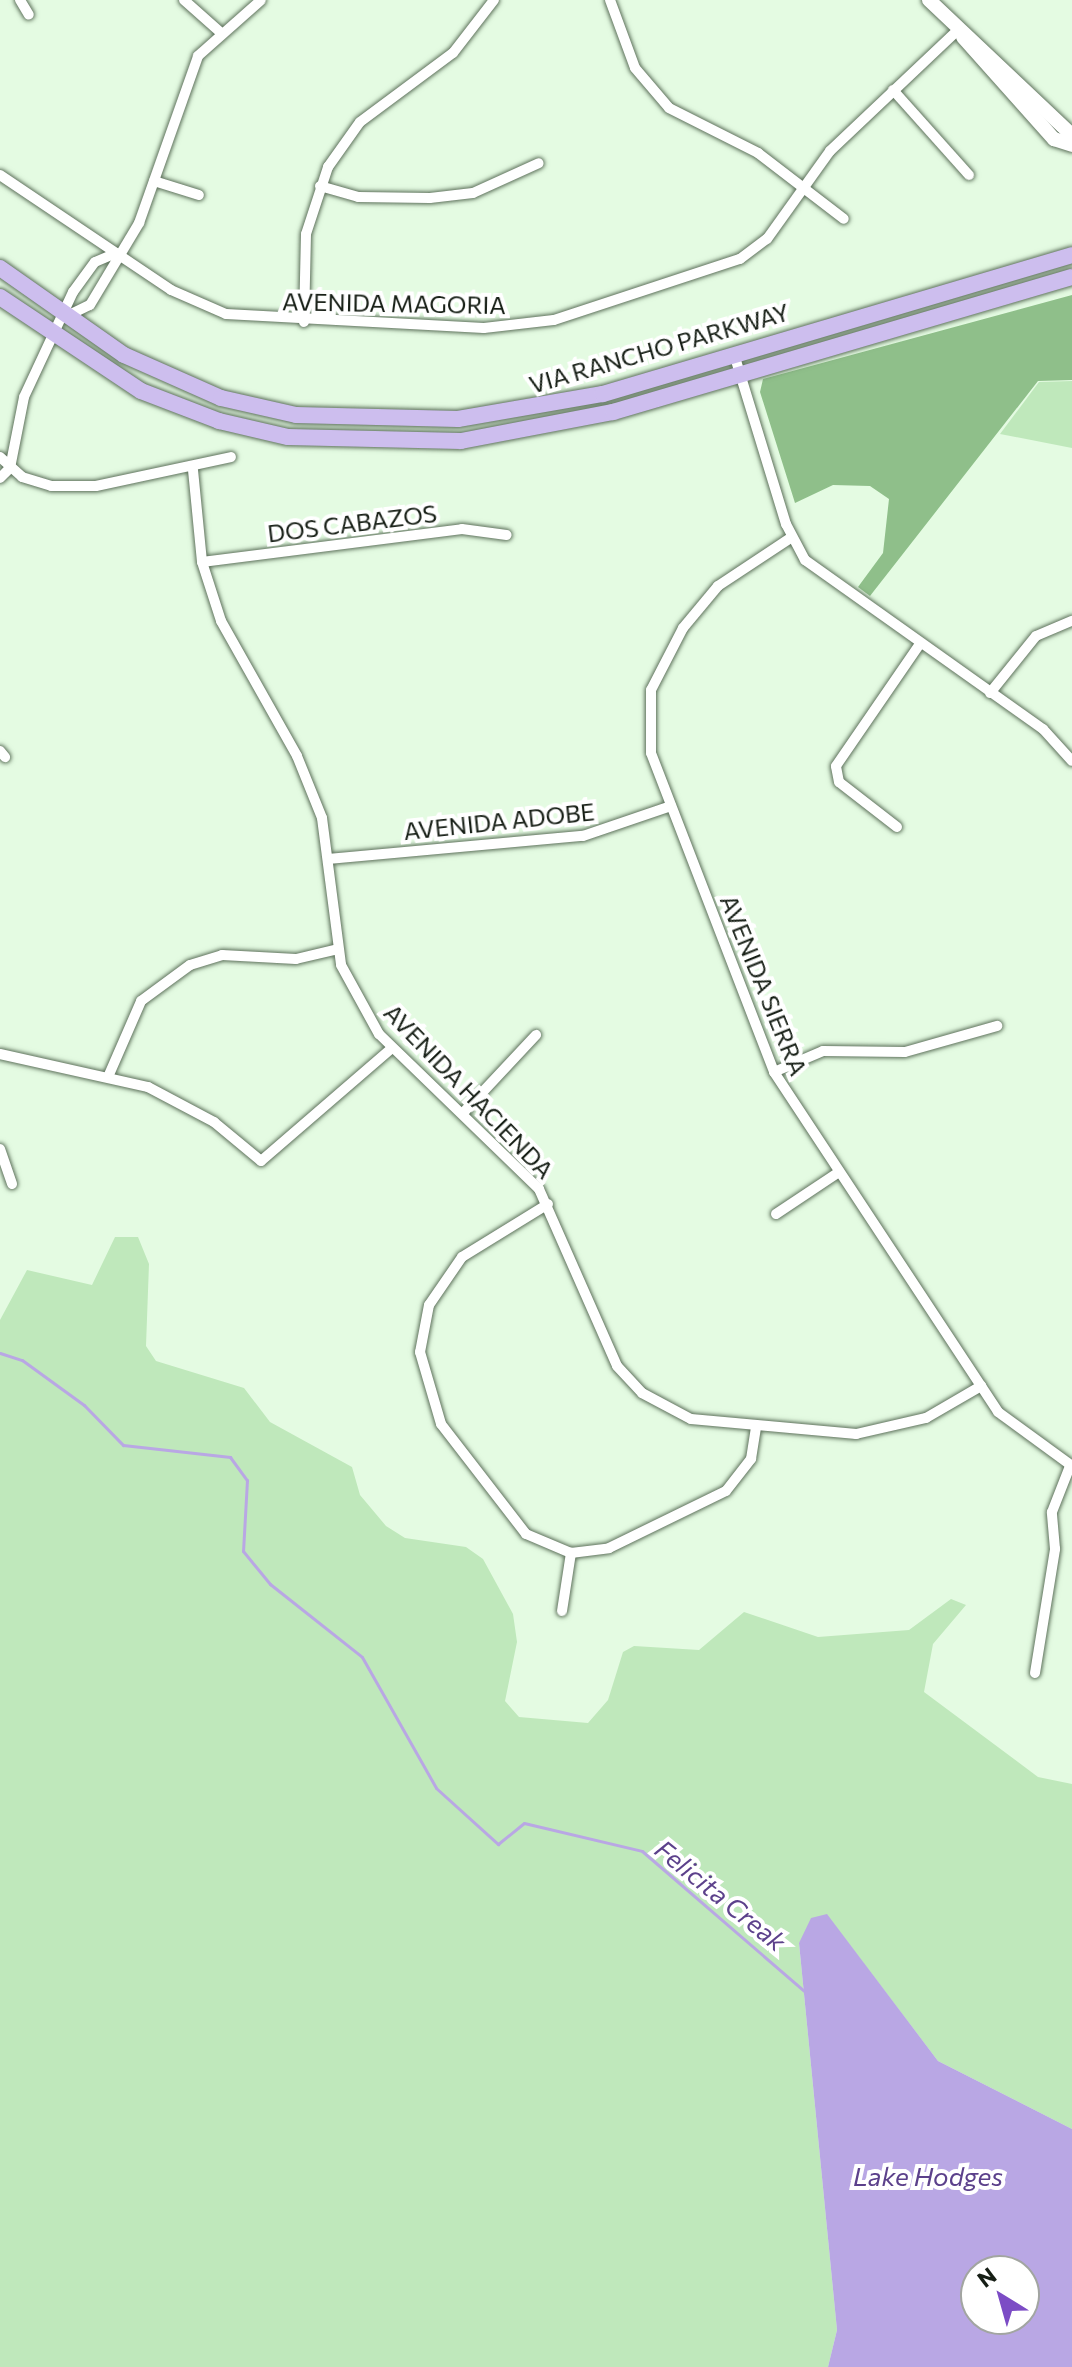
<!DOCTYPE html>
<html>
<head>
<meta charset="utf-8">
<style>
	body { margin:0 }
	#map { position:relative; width:1072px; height:2367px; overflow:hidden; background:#e4fbe2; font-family:Commissioner,sans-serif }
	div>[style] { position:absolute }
	.green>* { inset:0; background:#bfe8bb }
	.forest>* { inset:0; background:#8fbf8a }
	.water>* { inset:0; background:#b9a7e4 }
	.stream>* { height:3px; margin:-1.5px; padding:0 1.5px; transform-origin:1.5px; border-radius:1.5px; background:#b9a7e4 }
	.roads { filter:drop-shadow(0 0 2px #5e725c) drop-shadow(0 0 2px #5e725c) }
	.minor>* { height:10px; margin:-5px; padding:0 5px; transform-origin:5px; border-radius:5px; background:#fff }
	.secondary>* { height:14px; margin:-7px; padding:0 7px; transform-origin:7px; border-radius:7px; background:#fff }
	.primary>* { height:16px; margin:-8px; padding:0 8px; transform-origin:8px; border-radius:8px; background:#cdbeee }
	span { translate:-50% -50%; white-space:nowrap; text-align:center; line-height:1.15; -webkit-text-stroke:8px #fff; paint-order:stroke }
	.street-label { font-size:24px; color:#161e15 }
	.water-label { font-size:26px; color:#5c418b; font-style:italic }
	.north { position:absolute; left:960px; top:2255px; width:80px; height:80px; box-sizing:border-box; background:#fff; border:2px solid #a2a5a1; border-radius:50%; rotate:323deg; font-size:22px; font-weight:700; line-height:32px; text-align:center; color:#161e15 }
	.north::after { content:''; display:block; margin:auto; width:28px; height:36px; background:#7c4cc5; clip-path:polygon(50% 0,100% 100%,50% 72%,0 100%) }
</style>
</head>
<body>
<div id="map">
	<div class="green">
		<div style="clip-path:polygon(1072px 381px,1072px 448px,1000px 434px,1039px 382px)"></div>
		<div style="clip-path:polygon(115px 1237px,138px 1237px,149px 1264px,146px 1346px,156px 1361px,244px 1388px,270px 1422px,352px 1467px,360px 1495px,386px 1526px,405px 1538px,466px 1547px,483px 1559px,513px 1614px,517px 1642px,505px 1701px,519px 1717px,588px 1723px,608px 1700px,623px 1652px,634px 1646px,699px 1650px,744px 1612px,818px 1637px,909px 1630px,951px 1599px,966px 1605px,933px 1644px,924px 1692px,1038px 1777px,1072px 1784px,1072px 2129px,938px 2061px,827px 1915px,799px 1943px,837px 2330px,828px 2367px,0 2367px,0 1320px,27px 1270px,92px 1285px)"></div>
	</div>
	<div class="forest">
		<div style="clip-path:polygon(1072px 295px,1072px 380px,1038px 381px,870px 596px,858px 587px,883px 553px,889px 499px,870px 486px,833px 485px,795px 503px,760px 392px,763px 379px)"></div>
	</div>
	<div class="water">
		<div style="clip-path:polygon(evenodd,827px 1914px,938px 2061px,1072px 2129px,1072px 2367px,828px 2367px,837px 2330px,799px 1943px,811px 1918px,827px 1914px,976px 2271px,1024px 2271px,1024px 2319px,976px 2319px,976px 2271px)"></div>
	</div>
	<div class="stream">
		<div style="left:0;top:1353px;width:23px;rotate:18deg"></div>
		<div style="left:22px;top:1360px;width:77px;rotate:36deg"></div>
		<div style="left:84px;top:1405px;width:56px;rotate:45.7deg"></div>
		<div style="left:123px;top:1445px;width:108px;rotate:6.4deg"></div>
		<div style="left:230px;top:1457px;width:29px;rotate:54deg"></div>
		<div style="left:247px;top:1480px;width:71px;rotate:93.2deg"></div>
		<div style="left:243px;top:1551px;width:43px;rotate:50.7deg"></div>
		<div style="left:270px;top:1584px;width:117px;rotate:38.4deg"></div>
		<div style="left:362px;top:1657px;width:150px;rotate:60.5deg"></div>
		<div style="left:436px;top:1788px;width:84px;rotate:42.1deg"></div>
		<div style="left:498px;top:1844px;width:33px;rotate:-39deg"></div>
		<div style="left:524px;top:1823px;width:121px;rotate:13.3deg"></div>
		<div style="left:642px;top:1851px;width:214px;rotate:40.8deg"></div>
	</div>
	<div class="roads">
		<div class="minor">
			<div style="left:20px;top:0;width:17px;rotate:59deg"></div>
			<div style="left:184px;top:0;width:47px;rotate:41.5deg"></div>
			<div style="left:610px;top:0;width:72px;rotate:69.8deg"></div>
			<div style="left:635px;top:68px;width:52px;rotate:49.6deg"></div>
			<div style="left:669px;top:108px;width:100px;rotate:26.8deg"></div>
			<div style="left:758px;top:153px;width:108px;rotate:37.5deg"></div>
			<div style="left:893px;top:90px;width:114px;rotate:48.2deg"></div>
			<div style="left:0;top:175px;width:206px;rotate:33.9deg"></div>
			<div style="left:171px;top:290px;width:60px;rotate:23.6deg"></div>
			<div style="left:226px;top:314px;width:258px;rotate:3.1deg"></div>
			<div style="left:484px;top:328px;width:70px;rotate:-6.5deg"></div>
			<div style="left:554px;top:320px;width:196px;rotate:-18.2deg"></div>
			<div style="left:740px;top:259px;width:34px;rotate:-37deg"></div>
			<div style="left:767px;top:239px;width:108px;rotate:-54.4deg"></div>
			<div style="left:830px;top:151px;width:178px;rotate:-43.4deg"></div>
			<div style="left:154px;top:181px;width:47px;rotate:17.3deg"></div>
			<div style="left:320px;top:186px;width:40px;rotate:16deg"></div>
			<div style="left:358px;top:197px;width:72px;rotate:0.8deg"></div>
			<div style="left:430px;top:198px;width:43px;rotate:-6.6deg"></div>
			<div style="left:473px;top:193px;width:72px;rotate:-24.4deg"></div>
			<div style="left:67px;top:316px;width:25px;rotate:-26deg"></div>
			<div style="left:90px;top:305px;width:96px;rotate:-59.1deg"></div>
			<div style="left:139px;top:223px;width:177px;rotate:-70.5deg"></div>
			<div style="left:198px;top:56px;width:84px;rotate:-41.6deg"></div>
			<div style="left:304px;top:322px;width:88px;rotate:-88.7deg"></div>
			<div style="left:306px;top:234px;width:71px;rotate:-71.8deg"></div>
			<div style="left:328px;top:167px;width:55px;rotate:-54.6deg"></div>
			<div style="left:360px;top:122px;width:116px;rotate:-36.6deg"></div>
			<div style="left:453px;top:53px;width:67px;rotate:-52.3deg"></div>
			<div style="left:734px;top:354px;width:178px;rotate:73deg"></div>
			<div style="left:786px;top:524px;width:41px;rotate:62.2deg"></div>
			<div style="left:805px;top:560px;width:292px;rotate:35.4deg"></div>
			<div style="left:1043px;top:729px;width:43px;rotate:47.8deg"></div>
			<div style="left:0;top:457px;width:30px;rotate:42deg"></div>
			<div style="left:22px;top:477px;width:30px;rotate:17deg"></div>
			<div style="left:51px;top:486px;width:45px"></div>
			<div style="left:96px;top:486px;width:138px;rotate:-12.1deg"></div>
			<div style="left:193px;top:470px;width:92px;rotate:84.4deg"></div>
			<div style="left:202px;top:562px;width:62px;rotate:72.1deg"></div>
			<div style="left:221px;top:621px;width:155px;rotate:60.6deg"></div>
			<div style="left:297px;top:756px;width:67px;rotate:68deg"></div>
			<div style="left:322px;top:818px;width:148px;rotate:82.6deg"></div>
			<div style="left:341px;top:965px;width:79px;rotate:61.2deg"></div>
			<div style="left:379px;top:1034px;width:223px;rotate:44.1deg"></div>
			<div style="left:539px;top:1189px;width:193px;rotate:66.2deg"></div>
			<div style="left:617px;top:1366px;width:37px;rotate:47deg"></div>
			<div style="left:642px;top:1393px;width:55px;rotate:28deg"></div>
			<div style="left:691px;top:1419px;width:166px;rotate:5.2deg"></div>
			<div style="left:856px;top:1434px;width:72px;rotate:-12.9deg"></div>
			<div style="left:926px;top:1418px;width:64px;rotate:-30.2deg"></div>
			<div style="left:0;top:478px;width:14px;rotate:-45deg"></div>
			<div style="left:10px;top:468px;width:72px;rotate:-78.8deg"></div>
			<div style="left:24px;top:397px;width:116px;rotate:-65deg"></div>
			<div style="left:73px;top:292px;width:37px;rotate:-54deg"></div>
			<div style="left:95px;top:262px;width:23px;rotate:-23deg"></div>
			<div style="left:792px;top:537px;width:89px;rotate:146.5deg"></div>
			<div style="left:718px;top:586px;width:55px;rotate:129.8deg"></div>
			<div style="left:683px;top:628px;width:70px;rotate:117.3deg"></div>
			<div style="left:651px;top:690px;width:63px;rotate:90deg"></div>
			<div style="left:651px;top:753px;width:342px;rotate:68.9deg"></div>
			<div style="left:774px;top:1072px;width:407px;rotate:56.6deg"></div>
			<div style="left:998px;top:1412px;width:92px;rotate:36.1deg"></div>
			<div style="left:202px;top:562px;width:262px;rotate:-7.2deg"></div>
			<div style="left:462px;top:529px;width:45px;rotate:7.6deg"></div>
			<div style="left:990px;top:693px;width:73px;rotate:-51.1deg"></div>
			<div style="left:1036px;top:636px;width:39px;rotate:-23deg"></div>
			<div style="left:0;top:751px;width:8px;rotate:50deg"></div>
			<div style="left:897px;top:827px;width:73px;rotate:-142.2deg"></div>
			<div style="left:839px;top:782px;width:16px;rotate:-101deg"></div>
			<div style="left:836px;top:766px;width:148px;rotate:-55.5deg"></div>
			<div style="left:328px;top:859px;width:256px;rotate:-5.2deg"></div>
			<div style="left:583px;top:836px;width:93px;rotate:-18.8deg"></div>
			<div style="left:0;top:1054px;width:152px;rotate:12.6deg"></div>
			<div style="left:148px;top:1087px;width:75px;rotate:27.9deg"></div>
			<div style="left:214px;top:1122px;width:61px;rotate:39.7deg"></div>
			<div style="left:261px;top:1161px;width:173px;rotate:-40.8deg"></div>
			<div style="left:774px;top:1072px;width:53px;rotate:-23.2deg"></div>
			<div style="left:823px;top:1051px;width:82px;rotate:0.7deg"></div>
			<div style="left:905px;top:1052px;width:96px;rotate:-15.8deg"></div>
			<div style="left:108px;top:1077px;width:83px;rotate:-66.5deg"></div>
			<div style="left:141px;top:1001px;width:61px;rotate:-36.3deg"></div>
			<div style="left:190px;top:965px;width:34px;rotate:-17deg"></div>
			<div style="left:222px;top:955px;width:74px;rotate:3.1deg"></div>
			<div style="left:296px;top:959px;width:43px;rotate:-13.4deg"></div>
			<div style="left:463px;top:1113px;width:107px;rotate:-46.9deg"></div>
			<div style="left:0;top:1149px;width:37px;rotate:71deg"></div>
			<div style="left:548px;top:1204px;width:101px;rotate:148.4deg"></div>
			<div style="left:462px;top:1257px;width:58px;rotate:124.5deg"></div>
			<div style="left:429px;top:1305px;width:48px;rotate:100.8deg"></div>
			<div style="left:420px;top:1352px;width:75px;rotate:73.7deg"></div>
			<div style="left:441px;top:1424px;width:139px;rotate:52.3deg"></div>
			<div style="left:526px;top:1534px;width:49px;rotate:22.9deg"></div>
			<div style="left:571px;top:1553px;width:38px;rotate:-7deg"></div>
			<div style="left:609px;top:1548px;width:130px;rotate:-26deg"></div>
			<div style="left:726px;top:1491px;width:41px;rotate:-52deg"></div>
			<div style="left:751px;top:1459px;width:32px;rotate:-81deg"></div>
			<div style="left:776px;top:1214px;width:76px;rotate:-33.7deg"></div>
			<div style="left:562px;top:1611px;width:59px;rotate:-81.2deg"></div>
			<div style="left:1035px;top:1673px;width:126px;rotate:-80.8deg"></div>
			<div style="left:1055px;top:1549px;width:37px;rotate:-95deg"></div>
			<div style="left:1052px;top:1512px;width:49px;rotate:-68.6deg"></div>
		</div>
		<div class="secondary">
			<div style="left:929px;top:0;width:197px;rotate:43.4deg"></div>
			<div style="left:963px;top:37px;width:137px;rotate:48.3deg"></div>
			<div style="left:1054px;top:139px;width:19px;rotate:18deg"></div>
		</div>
		<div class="primary">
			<div style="left:0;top:268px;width:151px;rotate:35.1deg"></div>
			<div style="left:124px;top:355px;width:106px;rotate:23.9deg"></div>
			<div style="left:221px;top:398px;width:77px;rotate:12.8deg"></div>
			<div style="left:296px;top:415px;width:162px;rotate:1.4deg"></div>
			<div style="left:458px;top:419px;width:147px;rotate:-9.8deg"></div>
			<div style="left:603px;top:394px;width:489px;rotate:-16.5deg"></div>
			<div style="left:0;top:297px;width:169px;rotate:33.7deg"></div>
			<div style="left:141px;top:391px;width:84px;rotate:21deg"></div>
			<div style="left:219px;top:421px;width:71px;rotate:13.1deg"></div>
			<div style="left:288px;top:437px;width:173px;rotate:1.3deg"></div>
			<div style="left:461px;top:441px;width:155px;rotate:-10.8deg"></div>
			<div style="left:613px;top:412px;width:478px;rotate:-16.4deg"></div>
		</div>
	</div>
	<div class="street-label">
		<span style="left:394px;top:303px;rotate:1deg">AVENIDA MAGORIA</span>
		<span style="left:659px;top:348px;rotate:-16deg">VIA RANCHO PARKWAY</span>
		<span style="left:352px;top:523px;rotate:-7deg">DOS CABAZOS</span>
		<span style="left:499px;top:821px;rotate:-6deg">AVENIDA ADOBE</span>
		<span style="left:764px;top:985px;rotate:68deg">AVENIDA SIERRA</span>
		<span style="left:469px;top:1091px;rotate:46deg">AVENIDA HACIENDA</span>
	</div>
	<div class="water-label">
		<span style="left:721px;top:1895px;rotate:39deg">Felicita Creak</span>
		<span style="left:928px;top:2176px">Lake Hodges</span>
	</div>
	<div class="north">N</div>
</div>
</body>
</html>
